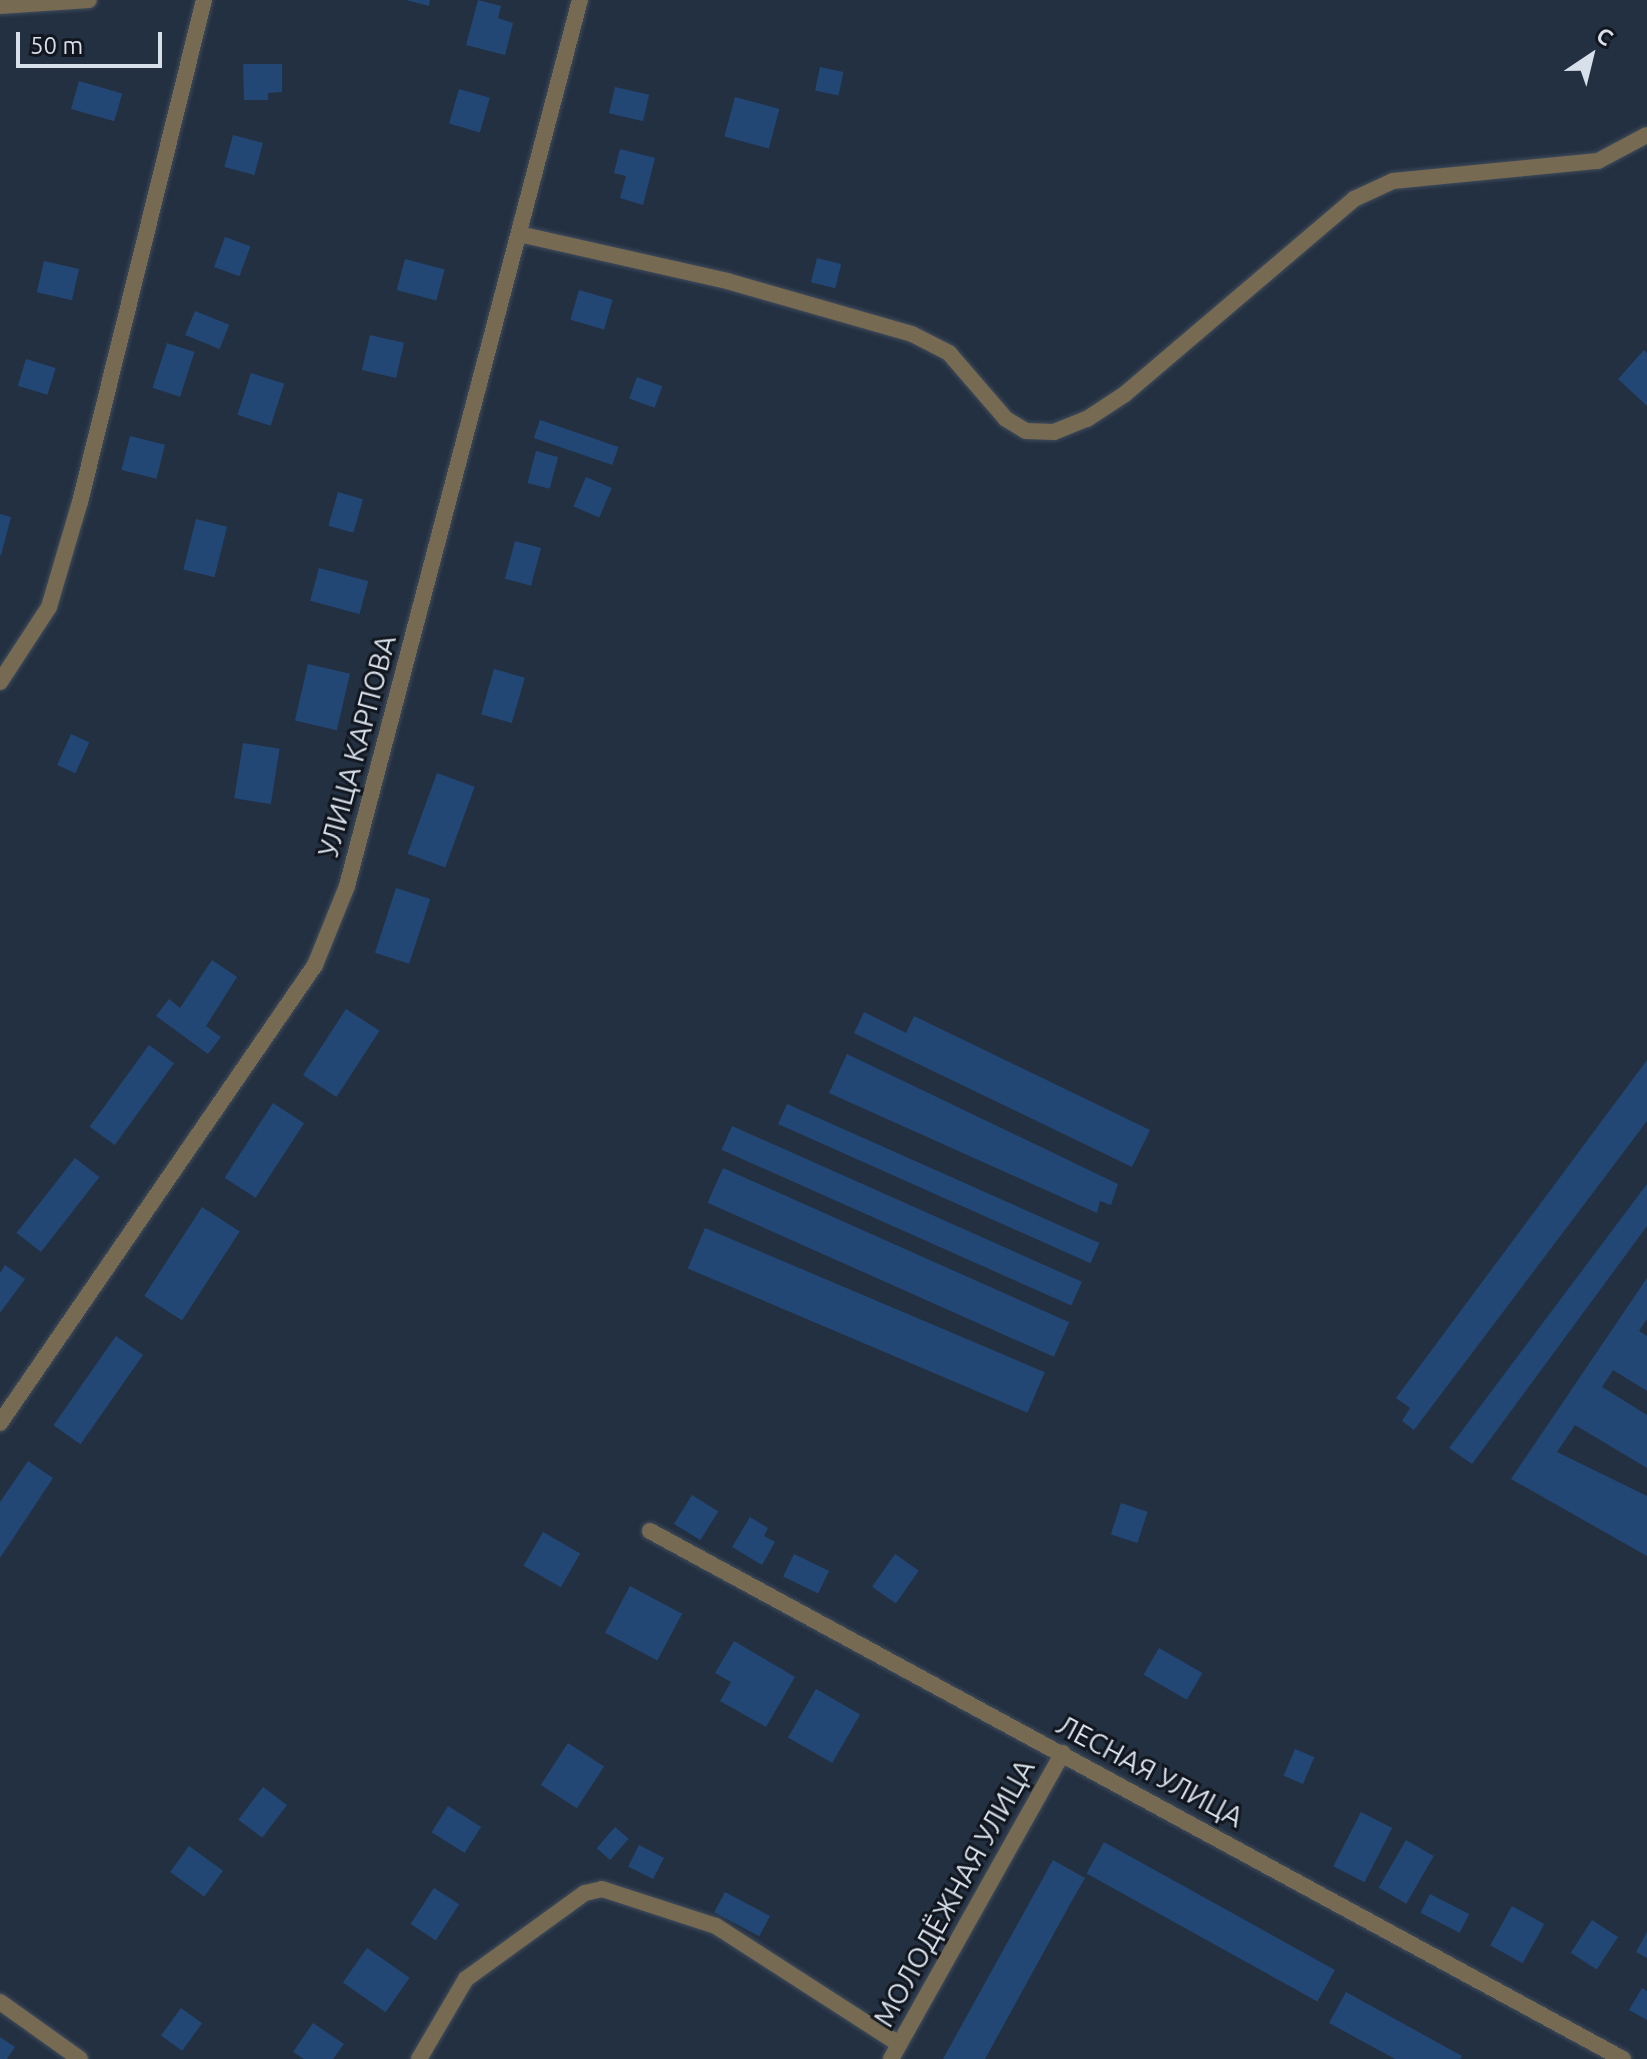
<!DOCTYPE html>
<html>
<head>
<meta charset="utf-8">
<style>
	body { margin:0 }
	#map { position:relative; width:1647px; height:2059px; overflow:hidden; background:#233041; font-family:Ubuntu,sans-serif }
	div>[style] { position:absolute }
	.building>* { inset:0; background:#224775; transform-origin:0 0 }
	.roads { filter:drop-shadow(0 0 2px #404c5c) drop-shadow(0 0 2px #404c5c) }
	.minor>* { height:16px; margin:-8px; padding:0 8px; transform-origin:8px; border-radius:8px; background:#776a52 }
	span { translate:-50% -50%; white-space:nowrap; text-align:center; line-height:1.15; -webkit-text-stroke:6px #12171f; paint-order:stroke }
	.street-label { font-size:28px; color:#d6dfea }
	.north { position:absolute; left:1551px; top:16px; width:80px; height:80px; -webkit-text-stroke:6px #12171f; paint-order:stroke; rotate:35deg; font-size:22px; font-weight:700; line-height:32px; text-align:center; color:#d6dfea }
	.north::after { content:''; display:block; margin:auto; width:28px; height:36px; background:#d6dfea; clip-path:polygon(50% 0,100% 100%,50% 72%,0 100%) }
	.scale { position:absolute; left:16px; top:32px; width:146px; height:36px; box-sizing:border-box; border:4px solid #d6dfea; border-top:0; padding-left:10px; font-size:24px; line-height:28px; white-space:nowrap; color:#d6dfea; -webkit-text-stroke:6px #12171f; paint-order:stroke }
</style>
</head>
<body>
<div id="map">
	<div class="building">
		<div style="clip-path:polygon(406px 0,430px 0,429px 6px)"></div>
		<div style="clip-path:polygon(478px 0,501px 6px,498px 18px,513px 23px,505px 55px,466px 45px)"></div>
		<div style="clip-path:polygon(243px 64px,282px 64px,282px 92px,268px 93px,268px 100px,244px 100px)"></div>
		<div style="left:820px;top:67px;width:24px;height:24px;rotate:12deg"></div>
		<div style="left:79px;top:81px;width:45px;height:29px;rotate:16deg"></div>
		<div style="left:615px;top:87px;width:35px;height:27px;rotate:13deg"></div>
		<div style="left:459px;top:89px;width:32px;height:36px;rotate:16deg"></div>
		<div style="left:735px;top:97px;width:46px;height:41px;rotate:15deg"></div>
		<div style="left:233px;top:135px;width:31px;height:33px;rotate:15deg"></div>
		<div style="clip-path:polygon(620px 149px,655px 158px,643px 205px,620px 198px,626px 176px,614px 173px)"></div>
		<div style="left:225px;top:237px;width:27px;height:32px;rotate:20deg"></div>
		<div style="left:817px;top:258px;width:25px;height:25px;rotate:14deg"></div>
		<div style="left:405px;top:259px;width:41px;height:32px;rotate:15deg"></div>
		<div style="left:44px;top:261px;width:36px;height:32px;rotate:13deg"></div>
		<div style="left:579px;top:290px;width:35px;height:31px;rotate:16deg"></div>
		<div style="left:195px;top:311px;width:37px;height:26px;rotate:22deg"></div>
		<div style="left:370px;top:335px;width:35px;height:36px;rotate:13deg"></div>
		<div style="left:167px;top:343px;width:29px;height:47px;rotate:18deg"></div>
		<div style="clip-path:polygon(1644px 350px,1647px 353px,1647px 406px,1618px 379px)"></div>
		<div style="left:26px;top:359px;width:31px;height:28px;rotate:17deg"></div>
		<div style="left:251px;top:373px;width:35px;height:44px;rotate:18deg"></div>
		<div style="left:637px;top:377px;width:27px;height:23px;rotate:20deg"></div>
		<div style="left:540px;top:420px;width:83px;height:19px;rotate:19deg"></div>
		<div style="left:130px;top:436px;width:36px;height:35px;rotate:14deg"></div>
		<div style="left:536px;top:451px;width:23px;height:33px;rotate:15deg"></div>
		<div style="left:586px;top:477px;width:28px;height:32px;rotate:23deg"></div>
		<div style="left:338px;top:492px;width:26px;height:35px;rotate:16deg"></div>
		<div style="clip-path:polygon(0 514px,11px 517px,1px 555px,0 555px)"></div>
		<div style="left:196px;top:519px;width:32px;height:52px;rotate:14deg"></div>
		<div style="left:515px;top:541px;width:27px;height:39px;rotate:15deg"></div>
		<div style="left:319px;top:568px;width:51px;height:34px;rotate:15deg"></div>
		<div style="left:308px;top:664px;width:43px;height:58px;rotate:13deg"></div>
		<div style="left:494px;top:669px;width:32px;height:47px;rotate:16deg"></div>
		<div style="left:71px;top:734px;width:20px;height:34px;rotate:24deg"></div>
		<div style="left:243px;top:743px;width:37px;height:56px;rotate:9deg"></div>
		<div style="left:437px;top:773px;width:40px;height:86px;rotate:20deg"></div>
		<div style="left:396px;top:888px;width:36px;height:68px;rotate:18deg"></div>
		<div style="clip-path:polygon(212px 960px,237px 977px,206px 1026px,221px 1037px,208px 1054px,156px 1016px,169px 999px,180px 1008px)"></div>
		<div style="left:346px;top:1009px;width:40px;height:79px;rotate:33deg"></div>
		<div style="clip-path:polygon(864px 1012px,906px 1033px,914px 1016px,1150px 1130px,1132px 1167px,854px 1033px)"></div>
		<div style="left:149px;top:1045px;width:31px;height:101px;rotate:36deg"></div>
		<div style="clip-path:polygon(847px 1054px,1118px 1184px,1111px 1205px,1100px 1201px,1097px 1213px,829px 1093px)"></div>
		<div style="clip-path:polygon(1647px 1060px,1647px 1121px,1414px 1430px,1402px 1421px,1410px 1408px,1396px 1398px)"></div>
		<div style="left:273px;top:1103px;width:37px;height:89px;rotate:33deg"></div>
		<div style="left:787px;top:1104px;width:342px;height:22px;rotate:24deg"></div>
		<div style="left:732px;top:1126px;width:383px;height:26px;rotate:24deg"></div>
		<div style="left:75px;top:1158px;width:31px;height:95px;rotate:38deg"></div>
		<div style="left:723px;top:1168px;width:379px;height:38px;rotate:24deg"></div>
		<div style="clip-path:polygon(1647px 1184px,1647px 1226px,1472px 1464px,1449px 1448px)"></div>
		<div style="left:202px;top:1207px;width:45px;height:106px;rotate:33deg"></div>
		<div style="left:705px;top:1228px;width:369px;height:44px;rotate:23deg"></div>
		<div style="clip-path:polygon(5px 1265px,25px 1279px,0 1313px,0 1273px)"></div>
		<div style="clip-path:polygon(1647px 1278px,1647px 1319px,1639px 1331px,1647px 1336px,1647px 1391px,1613px 1370px,1602px 1387px,1647px 1415px,1647px 1468px,1575px 1425px,1557px 1452px,1647px 1496px,1647px 1556px,1511px 1479px)"></div>
		<div style="left:116px;top:1336px;width:33px;height:109px;rotate:35deg"></div>
		<div style="clip-path:polygon(28px 1461px,53px 1478px,0 1558px,0 1502px)"></div>
		<div style="left:692px;top:1495px;width:31px;height:34px;rotate:32deg"></div>
		<div style="left:1121px;top:1503px;width:28px;height:33px;rotate:18deg"></div>
		<div style="clip-path:polygon(750px 1517px,768px 1528px,764px 1536px,775px 1542px,762px 1565px,732px 1547px)"></div>
		<div style="left:543px;top:1532px;width:43px;height:39px;rotate:30deg"></div>
		<div style="left:794px;top:1554px;width:39px;height:25px;rotate:26deg"></div>
		<div style="left:895px;top:1554px;width:29px;height:40px;rotate:35deg"></div>
		<div style="left:630px;top:1586px;width:59px;height:53px;rotate:28deg"></div>
		<div style="clip-path:polygon(734px 1641px,795px 1677px,766px 1727px,720px 1701px,731px 1682px,715px 1673px)"></div>
		<div style="left:1159px;top:1648px;width:50px;height:31px;rotate:30deg"></div>
		<div style="left:816px;top:1689px;width:51px;height:56px;rotate:30deg"></div>
		<div style="left:568px;top:1743px;width:43px;height:50px;rotate:33deg"></div>
		<div style="left:1295px;top:1749px;width:21px;height:29px;rotate:23deg"></div>
		<div style="left:263px;top:1787px;width:30px;height:41px;rotate:37deg"></div>
		<div style="left:448px;top:1806px;width:39px;height:31px;rotate:32deg"></div>
		<div style="left:1361px;top:1812px;width:35px;height:61px;rotate:27deg"></div>
		<div style="left:615px;top:1827px;width:18px;height:28px;rotate:41deg"></div>
		<div style="left:1406px;top:1840px;width:32px;height:55px;rotate:30deg"></div>
		<div style="left:1104px;top:1842px;width:264px;height:36px;rotate:29deg"></div>
		<div style="left:639px;top:1845px;width:28px;height:24px;rotate:27deg"></div>
		<div style="left:189px;top:1846px;width:42px;height:32px;rotate:36deg"></div>
		<div style="clip-path:polygon(1053px 1860px,1085px 1878px,1069px 1906px,985px 2059px,943px 2059px)"></div>
		<div style="left:434px;top:1888px;width:30px;height:43px;rotate:33deg"></div>
		<div style="left:725px;top:1892px;width:51px;height:23px;rotate:28deg"></div>
		<div style="left:1430px;top:1894px;width:44px;height:21px;rotate:27deg"></div>
		<div style="left:1512px;top:1906px;width:37px;height:45px;rotate:29deg"></div>
		<div style="left:1592px;top:1920px;width:31px;height:39px;rotate:33deg"></div>
		<div style="clip-path:polygon(1647px 1932px,1647px 1958px,1636px 1952px)"></div>
		<div style="left:367px;top:1948px;width:52px;height:42px;rotate:35deg"></div>
		<div style="clip-path:polygon(1642px 1988px,1647px 1991px,1647px 2020px,1629px 2010px)"></div>
		<div style="clip-path:polygon(1346px 1992px,1462px 2056px,1460px 2059px,1395px 2059px,1329px 2023px)"></div>
		<div style="left:181px;top:2008px;width:26px;height:34px;rotate:36deg"></div>
		<div style="clip-path:polygon(313px 2023px,344px 2044px,333px 2059px,304px 2059px,293px 2052px)"></div>
		<div style="clip-path:polygon(0 2037px,15px 2047px,7px 2059px,0 2059px)"></div>
	</div>
	<div class="roads">
		<div class="minor">
			<div style="left:0;top:6px;width:89px;rotate:-3.9deg"></div>
			<div style="left:519px;top:234px;width:213px;rotate:12.7deg"></div>
			<div style="left:727px;top:281px;width:192px;rotate:16deg"></div>
			<div style="left:912px;top:334px;width:42px;rotate:27.2deg"></div>
			<div style="left:949px;top:353px;width:87px;rotate:49.2deg"></div>
			<div style="left:1006px;top:419px;width:23px;rotate:31deg"></div>
			<div style="left:1026px;top:431px;width:28px;rotate:2deg"></div>
			<div style="left:1054px;top:432px;width:35px;rotate:-22deg"></div>
			<div style="left:1087px;top:419px;width:45px;rotate:-33.3deg"></div>
			<div style="left:1125px;top:394px;width:301px;rotate:-40.4deg"></div>
			<div style="left:1354px;top:199px;width:43px;rotate:-24.8deg"></div>
			<div style="left:1393px;top:181px;width:206px;rotate:-5.6deg"></div>
			<div style="left:1598px;top:161px;width:55px;rotate:-28deg"></div>
			<div style="left:0;top:682px;width:90px;rotate:-56.8deg"></div>
			<div style="left:49px;top:607px;width:109px;rotate:-73.6deg"></div>
			<div style="left:80px;top:502px;width:517px;rotate:-76.13deg"></div>
			<div style="left:0;top:1423px;width:556px;rotate:-55.48deg"></div>
			<div style="left:315px;top:965px;width:85px;rotate:-67.9deg"></div>
			<div style="left:347px;top:886px;width:916px;rotate:-75.27deg"></div>
			<div style="left:650px;top:1531px;width:1107px;rotate:28.49deg"></div>
			<div style="left:0;top:2002px;width:98px;rotate:35.5deg"></div>
			<div style="left:419px;top:2059px;width:93px;rotate:-59.6deg"></div>
			<div style="left:466px;top:1979px;width:147px;rotate:-35.9deg"></div>
			<div style="left:585px;top:1893px;width:17px;rotate:-13deg"></div>
			<div style="left:602px;top:1889px;width:120px;rotate:18deg"></div>
			<div style="left:716px;top:1926px;width:218px;rotate:32.8deg"></div>
			<div style="left:891px;top:2059px;width:351px;rotate:-60.7deg"></div>
		</div>
	</div>
	<div class="street-label">
		<span style="left:357px;top:746px;rotate:-75deg">УЛИЦА КАРПОВА</span>
		<span style="left:1150px;top:1771px;rotate:28deg">ЛЕСНАЯ УЛИЦА</span>
		<span style="left:954px;top:1893px;rotate:-61deg">МОЛОДЁЖНАЯ УЛИЦА</span>
	</div>
	<div class="north">С</div>
	<div class="scale">50 m</div>
</div>
</body>
</html>
